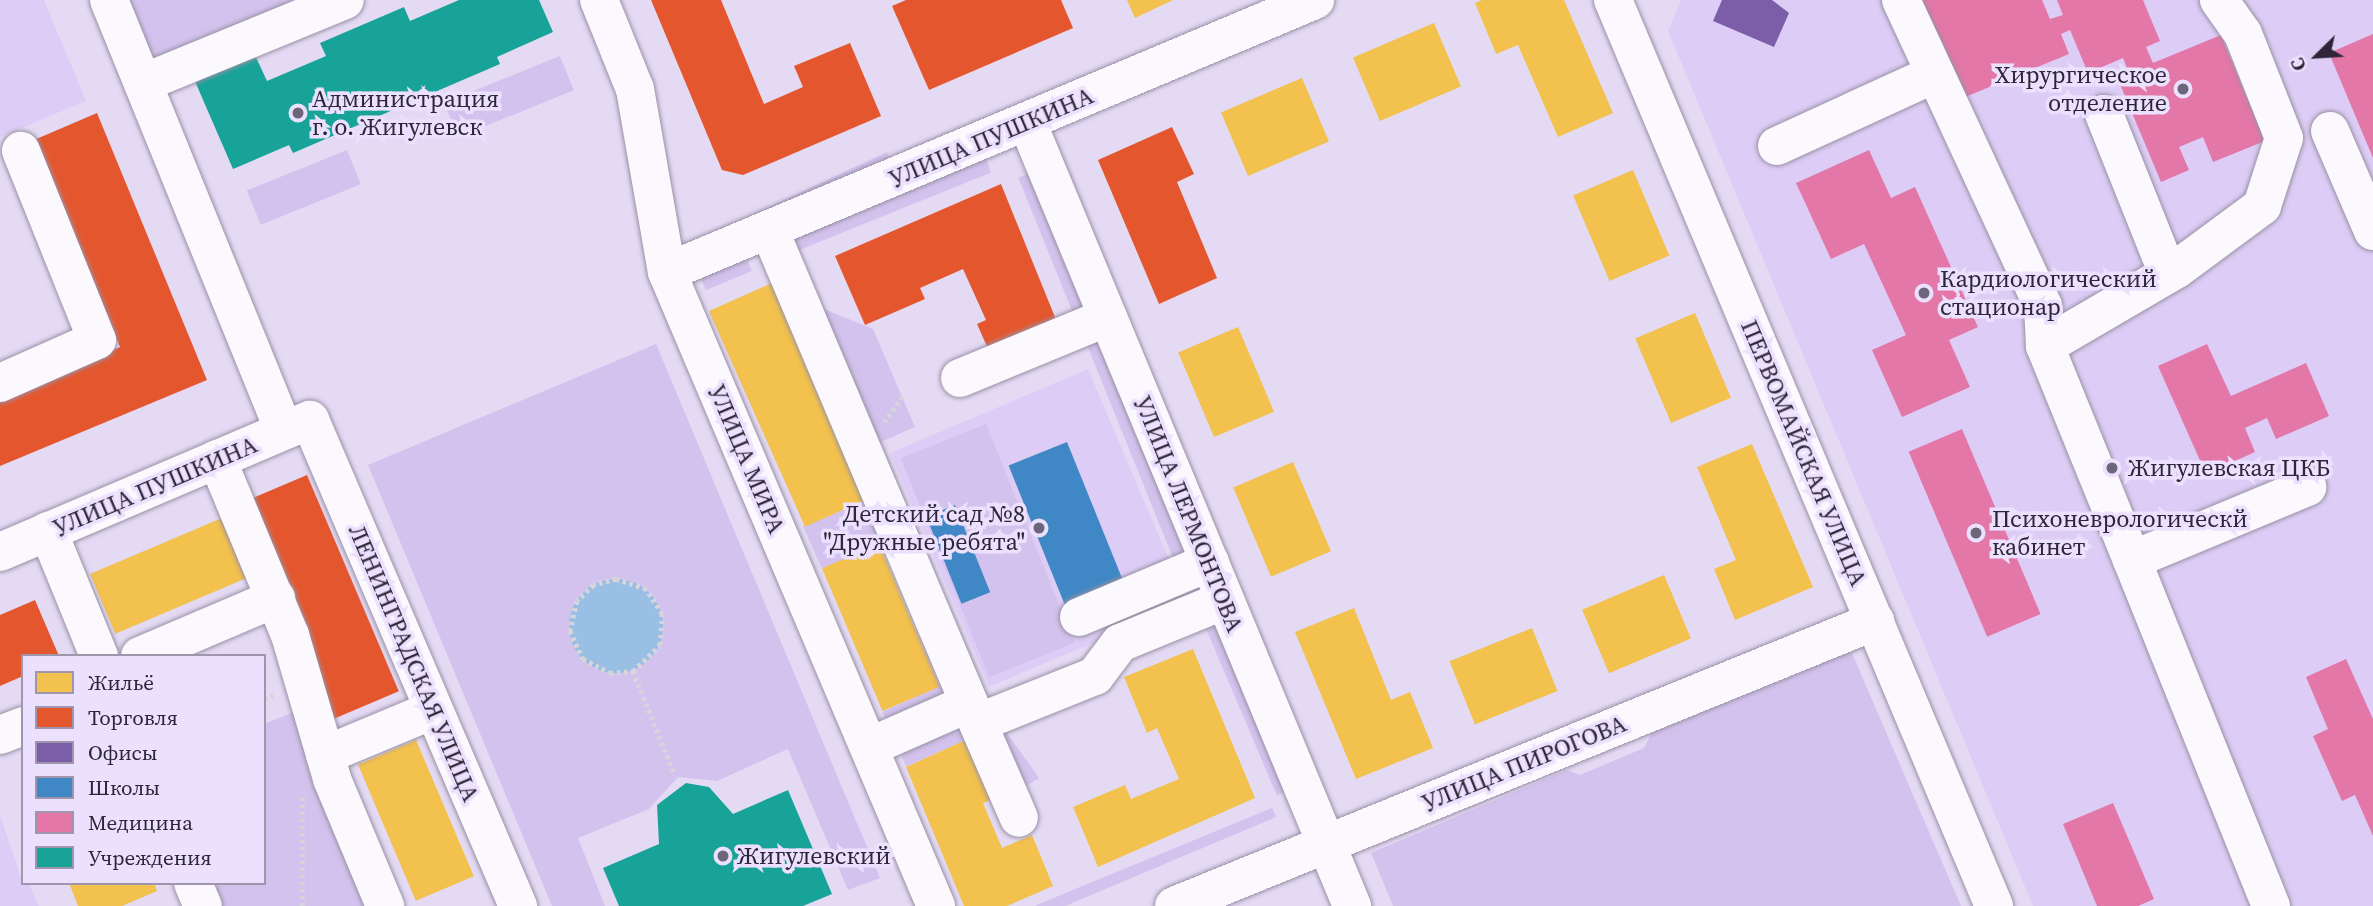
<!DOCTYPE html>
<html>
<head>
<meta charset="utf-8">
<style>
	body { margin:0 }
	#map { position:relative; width:2373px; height:906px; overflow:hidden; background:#e4daf4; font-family:"Source Serif 4",serif }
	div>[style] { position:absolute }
	.built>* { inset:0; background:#ddcdf6; transform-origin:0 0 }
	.green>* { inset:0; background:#d3c2ed; transform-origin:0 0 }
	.water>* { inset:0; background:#9abfe4 }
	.round { border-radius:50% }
	.homes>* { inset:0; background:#f2c14e; transform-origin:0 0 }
	.shops>* { inset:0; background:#e4572e; transform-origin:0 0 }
	.offices>* { inset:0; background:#7b5ea7 }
	.schools>* { inset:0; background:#3f88c5; transform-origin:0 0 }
	.health>* { inset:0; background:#e377a8; transform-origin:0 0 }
	.public>* { inset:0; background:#17a398 }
	.path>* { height:4.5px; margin-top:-2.25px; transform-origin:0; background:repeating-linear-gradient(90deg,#d7d5dc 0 3.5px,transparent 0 7px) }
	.roads { filter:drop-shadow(0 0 2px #9991a5) drop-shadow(0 0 2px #9991a5) }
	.minor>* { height:38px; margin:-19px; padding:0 19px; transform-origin:19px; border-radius:19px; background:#fbf9fd }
	.dots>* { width:19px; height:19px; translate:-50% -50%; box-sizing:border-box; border:4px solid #ebe0fd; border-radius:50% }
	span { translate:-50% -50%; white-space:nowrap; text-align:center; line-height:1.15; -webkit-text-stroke:7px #ebe0fd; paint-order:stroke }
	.poi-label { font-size:24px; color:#2d2638 }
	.right { translate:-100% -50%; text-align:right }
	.left { translate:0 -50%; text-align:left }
	.street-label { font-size:24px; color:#2d2638 }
	.legend { position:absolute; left:21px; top:654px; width:245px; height:231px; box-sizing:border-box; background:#ebe0fd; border:2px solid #9f96ae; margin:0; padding:9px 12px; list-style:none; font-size:21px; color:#2d2638 }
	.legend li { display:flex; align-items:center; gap:14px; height:35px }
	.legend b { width:35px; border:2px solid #9f96ae }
	.north { position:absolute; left:2282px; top:21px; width:70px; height:70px; -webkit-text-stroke:5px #ebe0fd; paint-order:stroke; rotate:246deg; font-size:19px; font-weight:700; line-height:28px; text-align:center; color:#2d2638 }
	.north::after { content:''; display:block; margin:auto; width:24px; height:32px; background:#2d2638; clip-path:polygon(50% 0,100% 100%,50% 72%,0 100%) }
</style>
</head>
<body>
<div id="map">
	<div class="built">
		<div style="clip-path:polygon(0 0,44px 0,86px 101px,0 137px)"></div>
		<div style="clip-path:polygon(1681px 0,2373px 0,2373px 906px,2033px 906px,1668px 31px)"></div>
		<div style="left:1088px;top:369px;width:254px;height:215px;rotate:67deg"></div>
		<div style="clip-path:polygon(0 815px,23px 883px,29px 883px,39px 906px,0 906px)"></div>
	</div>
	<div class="green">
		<div style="clip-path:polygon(129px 0,298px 0,153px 59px)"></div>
		<div style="left:560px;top:56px;width:37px;height:125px;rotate:68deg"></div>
		<div style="left:347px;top:150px;width:37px;height:108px;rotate:68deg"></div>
		<div style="left:887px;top:152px;width:21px;height:163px;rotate:65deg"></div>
		<div style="left:983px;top:152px;width:22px;height:217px;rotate:68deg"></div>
		<div style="left:1035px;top:171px;width:158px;height:18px;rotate:68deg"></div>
		<div style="left:741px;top:245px;width:28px;height:50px;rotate:67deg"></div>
		<div style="clip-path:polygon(812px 304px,873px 329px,915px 427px,874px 445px)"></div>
		<div style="left:1102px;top:334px;width:247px;height:18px;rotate:68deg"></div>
		<div style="clip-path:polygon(656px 344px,880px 878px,848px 890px,788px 749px,717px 781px,678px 777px,649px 809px,578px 838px,605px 906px,552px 906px,368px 465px)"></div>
		<div style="left:986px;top:424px;width:236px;height:92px;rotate:68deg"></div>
		<div style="clip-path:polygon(866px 499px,890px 564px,878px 544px,822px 569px,803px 526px)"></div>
		<div style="left:1218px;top:616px;width:188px;height:16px;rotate:67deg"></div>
		<div style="clip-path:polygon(933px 631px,959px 697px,890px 728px,882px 712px,940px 686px,919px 638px)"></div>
		<div style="clip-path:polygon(1851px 651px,1961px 906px,1393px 906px,1371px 853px,1567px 770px,1580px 775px,1644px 748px,1652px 733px)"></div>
		<div style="clip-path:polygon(301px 709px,375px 906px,213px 906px,203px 883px,264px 883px,264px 724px)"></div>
		<div style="left:963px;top:717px;width:22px;height:72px;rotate:66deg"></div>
		<div style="clip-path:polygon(1002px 726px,1039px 778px,1018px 791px,990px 745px)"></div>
		<div style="clip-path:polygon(1272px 808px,1276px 817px,1065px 906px,1034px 906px)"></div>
	</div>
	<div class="water">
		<div class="round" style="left:569px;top:579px;width:94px;height:94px"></div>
	</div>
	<div class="homes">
		<div style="clip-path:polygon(1127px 0,1173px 0,1135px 18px)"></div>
		<div style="clip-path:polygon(1482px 0,1564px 0,1613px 113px,1558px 137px,1518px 45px,1496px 54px,1475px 3px)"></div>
		<div style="left:1434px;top:23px;width:69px;height:88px;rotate:67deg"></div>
		<div style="left:1302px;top:78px;width:69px;height:88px;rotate:67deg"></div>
		<div style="left:1633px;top:170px;width:93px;height:65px;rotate:67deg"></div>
		<div style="left:772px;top:283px;width:236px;height:69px;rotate:66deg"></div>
		<div style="left:1695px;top:313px;width:92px;height:65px;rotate:67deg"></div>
		<div style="left:1238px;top:327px;width:92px;height:65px;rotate:67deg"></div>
		<div style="clip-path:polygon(1752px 444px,1813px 587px,1735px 620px,1714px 569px,1736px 560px,1697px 467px)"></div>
		<div style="left:1293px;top:462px;width:97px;height:65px;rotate:67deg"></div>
		<div style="left:229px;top:515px;width:65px;height:151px;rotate:67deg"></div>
		<div style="left:879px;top:544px;width:155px;height:62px;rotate:67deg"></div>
		<div style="left:1664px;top:575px;width:69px;height:89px;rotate:67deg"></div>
		<div style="clip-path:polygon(1354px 608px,1391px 700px,1410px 692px,1433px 748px,1356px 779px,1295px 632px)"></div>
		<div style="left:1532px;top:628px;width:68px;height:89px;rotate:68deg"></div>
		<div style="clip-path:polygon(1193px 649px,1255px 798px,1098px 867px,1073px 807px,1125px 785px,1131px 799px,1179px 779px,1157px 728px,1147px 733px,1124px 677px)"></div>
		<div style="clip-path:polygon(972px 737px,998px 797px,983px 803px,1002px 848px,1032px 835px,1053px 886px,1007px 906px,964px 906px,906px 767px)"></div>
		<div style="left:416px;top:740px;width:148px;height:63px;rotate:67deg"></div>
		<div style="clip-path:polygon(69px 883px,154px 883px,157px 891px,122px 906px,78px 906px)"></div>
	</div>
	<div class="shops">
		<div style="clip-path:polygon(651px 0,721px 0,764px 104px,803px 87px,794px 66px,850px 43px,881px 116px,743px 175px,722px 170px)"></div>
		<div style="clip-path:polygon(906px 0,1061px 0,1073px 28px,929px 90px,892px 6px)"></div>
		<div style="clip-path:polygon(97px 113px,207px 380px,0 466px,0 397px,120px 347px,34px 140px)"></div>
		<div style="clip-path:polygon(1172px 127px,1194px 174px,1177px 182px,1217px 278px,1159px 304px,1098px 160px)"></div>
		<div style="clip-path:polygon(1001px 184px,1061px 332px,993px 360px,977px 324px,986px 320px,963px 269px,920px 288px,925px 299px,865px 325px,835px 256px)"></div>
		<div style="left:307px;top:475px;width:235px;height:71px;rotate:67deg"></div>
		<div style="clip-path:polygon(35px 600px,59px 656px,23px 656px,23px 676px,0 686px,0 615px)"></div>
	</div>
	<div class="offices">
		<div style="clip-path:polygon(1722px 0,1772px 0,1789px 13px,1774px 47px,1713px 21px)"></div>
	</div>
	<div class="schools">
		<div style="left:1067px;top:442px;width:161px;height:63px;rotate:68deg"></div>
		<div style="left:955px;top:505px;width:94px;height:31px;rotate:68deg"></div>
	</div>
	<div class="health">
		<div style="clip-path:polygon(1916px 0,2042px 0,2050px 19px,2063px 15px,2057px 0,2143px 0,2160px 41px,2146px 47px,2153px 63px,2221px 35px,2265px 141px,2213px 162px,2203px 137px,2179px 147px,2189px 170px,2161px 182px,2117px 77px,2129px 73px,2123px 58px,2088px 73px,2070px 30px,2061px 34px,2069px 54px,1958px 100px)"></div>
		<div style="clip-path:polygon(2373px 34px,2373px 158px,2329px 53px)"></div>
		<div style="clip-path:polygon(1869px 150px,1891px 198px,1915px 187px,1978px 327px,1949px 340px,1970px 387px,1902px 417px,1872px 350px,1906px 335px,1864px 244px,1831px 259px,1796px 183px)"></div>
		<div style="clip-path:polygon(2207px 344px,2231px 396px,2306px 363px,2329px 416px,2276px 439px,2267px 418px,2245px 428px,2255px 452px,2206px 474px,2158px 366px)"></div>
		<div style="left:1962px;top:429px;width:201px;height:58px;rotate:67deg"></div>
		<div style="clip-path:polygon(2346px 659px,2373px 719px,2373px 836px,2355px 795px,2342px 801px,2313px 736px,2328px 729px,2306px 677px)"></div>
		<div style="clip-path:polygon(2113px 803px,2154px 899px,2138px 906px,2097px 906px,2063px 824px)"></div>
	</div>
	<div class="public">
		<div style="clip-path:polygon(459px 0,539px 0,553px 32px,497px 57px,500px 64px,293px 153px,289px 145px,233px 169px,194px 79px,254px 53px,267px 81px,326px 56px,320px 43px,404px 7px,410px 21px)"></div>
		<div style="clip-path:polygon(686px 783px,709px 787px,733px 814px,788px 790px,832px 894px,803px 906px,619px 906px,603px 868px,659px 844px,657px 805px)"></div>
	</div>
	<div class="path">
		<div style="left:884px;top:422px;width:31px;rotate:-54deg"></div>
		<div style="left:633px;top:671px;width:37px;rotate:-44deg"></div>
		<div style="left:660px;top:645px;width:31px;rotate:-86deg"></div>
		<div style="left:662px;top:614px;width:30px;rotate:-123deg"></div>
		<div style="left:646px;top:589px;width:32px;rotate:-162deg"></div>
		<div style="left:616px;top:579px;width:23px;rotate:165deg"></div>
		<div style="left:594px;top:585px;width:23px;rotate:137deg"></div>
		<div style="left:577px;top:601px;width:31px;rotate:103deg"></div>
		<div style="left:570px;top:631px;width:31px;rotate:65deg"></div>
		<div style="left:583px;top:659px;width:30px;rotate:27deg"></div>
		<div style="left:610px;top:673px;width:23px;rotate:-5deg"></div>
		<div style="left:633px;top:671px;width:110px;rotate:68.1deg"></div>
		<div style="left:264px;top:699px;width:11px;rotate:-22deg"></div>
		<div style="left:302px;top:906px;width:108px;rotate:-90deg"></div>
	</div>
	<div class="roads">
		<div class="minor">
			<div style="left:109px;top:0;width:464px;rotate:67.9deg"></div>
			<div style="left:599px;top:0;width:96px;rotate:68deg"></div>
			<div style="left:635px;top:89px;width:186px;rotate:80.1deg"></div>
			<div style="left:667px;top:272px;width:689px;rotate:67.01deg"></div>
			<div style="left:1613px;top:0;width:983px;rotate:67.19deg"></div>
			<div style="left:1901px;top:0;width:337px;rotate:65.1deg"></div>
			<div style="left:2043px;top:306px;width:40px;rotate:87.1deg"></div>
			<div style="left:2045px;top:346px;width:231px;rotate:67.9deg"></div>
			<div style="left:143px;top:83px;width:218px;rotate:-22.3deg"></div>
			<div style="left:2104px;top:114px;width:172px;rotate:68.2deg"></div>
			<div style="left:1027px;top:122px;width:849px;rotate:67.48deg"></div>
			<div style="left:2330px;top:131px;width:109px;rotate:66.7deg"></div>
			<div style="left:1777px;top:146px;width:170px;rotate:-24.6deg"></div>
			<div style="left:769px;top:229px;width:514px;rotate:67.12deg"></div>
			<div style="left:667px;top:272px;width:703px;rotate:-22.77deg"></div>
			<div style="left:2045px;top:346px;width:153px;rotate:-30.3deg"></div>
			<div style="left:2177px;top:269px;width:106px;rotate:-36.5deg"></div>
			<div style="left:2262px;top:206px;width:71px;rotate:-72.1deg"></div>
			<div style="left:2284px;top:138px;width:112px;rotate:-111.5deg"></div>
			<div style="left:2243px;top:34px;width:42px;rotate:-125.2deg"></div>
			<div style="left:960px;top:378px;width:160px;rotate:-22.4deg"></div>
			<div style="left:0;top:383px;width:106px;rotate:-23.9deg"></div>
			<div style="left:97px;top:340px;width:204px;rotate:-111.9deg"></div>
			<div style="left:217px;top:459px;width:191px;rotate:67.5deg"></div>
			<div style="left:290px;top:635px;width:150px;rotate:73.7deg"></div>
			<div style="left:332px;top:779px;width:138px;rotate:67.3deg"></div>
			<div style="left:48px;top:531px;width:135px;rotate:67.8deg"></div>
			<div style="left:0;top:552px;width:337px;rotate:-23.1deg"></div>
			<div style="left:310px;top:420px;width:529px;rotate:66.83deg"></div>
			<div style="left:1079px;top:617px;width:142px;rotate:-22.8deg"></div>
			<div style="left:140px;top:656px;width:148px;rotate:-23.1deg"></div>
			<div style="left:980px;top:722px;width:124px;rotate:-21.8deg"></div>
			<div style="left:1095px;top:676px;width:41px;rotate:-52.9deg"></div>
			<div style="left:1120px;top:643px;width:113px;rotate:-22.3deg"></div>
			<div style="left:0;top:735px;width:25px;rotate:-21deg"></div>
			<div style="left:869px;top:747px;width:109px;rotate:-23.7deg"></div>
			<div style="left:969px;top:703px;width:125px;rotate:66.5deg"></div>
			<div style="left:325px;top:755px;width:117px;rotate:-22.6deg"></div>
			<div style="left:193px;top:883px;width:25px;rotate:67deg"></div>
			<div style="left:1174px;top:906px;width:757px;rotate:-22.12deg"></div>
			<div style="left:2271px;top:906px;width:373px;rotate:-111.9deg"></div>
			<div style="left:2132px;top:560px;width:190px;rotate:-22.6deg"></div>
		</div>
	</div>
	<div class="dots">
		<div style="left:2183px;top:89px;background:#6d657a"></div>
		<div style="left:298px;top:113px;background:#6d657a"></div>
		<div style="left:1924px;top:293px;background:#6d657a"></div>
		<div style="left:2112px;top:468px;background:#6d657a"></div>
		<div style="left:1039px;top:528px;background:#6d657a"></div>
		<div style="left:1976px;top:533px;background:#6d657a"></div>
		<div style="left:723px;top:856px;background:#6d657a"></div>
	</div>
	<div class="poi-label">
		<span class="right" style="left:2167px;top:89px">Хирургическое<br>отделение</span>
		<span class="left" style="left:312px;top:113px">Администрация<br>г. о. Жигулевск</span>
		<span class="left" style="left:1940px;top:293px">Кардиологический<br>стационар</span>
		<span class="left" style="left:2128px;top:468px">Жигулевская ЦКБ</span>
		<span class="right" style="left:1025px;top:528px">Детский сад №8<br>"Дружные ребята"</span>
		<span class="left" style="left:1992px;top:533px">Психоневрологическй<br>кабинет</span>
		<span class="left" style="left:737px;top:856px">Жигулевский</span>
	</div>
	<div class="street-label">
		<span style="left:991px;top:137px;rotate:-23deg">УЛИЦА ПУШКИНА</span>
		<span style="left:1804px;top:453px;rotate:67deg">ПЕРВОМАЙСКАЯ УЛИЦА</span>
		<span style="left:747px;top:459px;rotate:67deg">УЛИЦА МИРА</span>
		<span style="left:155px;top:486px;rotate:-23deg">УЛИЦА ПУШКИНА</span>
		<span style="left:1189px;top:514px;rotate:68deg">УЛИЦА ЛЕРМОНТОВА</span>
		<span style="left:414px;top:663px;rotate:67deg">ЛЕНИНГРАДСКАЯ УЛИЦА</span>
		<span style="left:1524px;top:763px;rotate:-22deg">УЛИЦА ПИРОГОВА</span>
	</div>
	<ul class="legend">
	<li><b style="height:19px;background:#f2c14e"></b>Жильё</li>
	<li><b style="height:19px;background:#e4572e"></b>Торговля</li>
	<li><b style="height:19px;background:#7b5ea7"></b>Офисы</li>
	<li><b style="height:19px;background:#3f88c5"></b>Школы</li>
	<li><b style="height:19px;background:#e377a8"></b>Медицина</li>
	<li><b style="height:19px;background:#17a398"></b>Учреждения</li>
	</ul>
	<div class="north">С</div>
</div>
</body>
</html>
